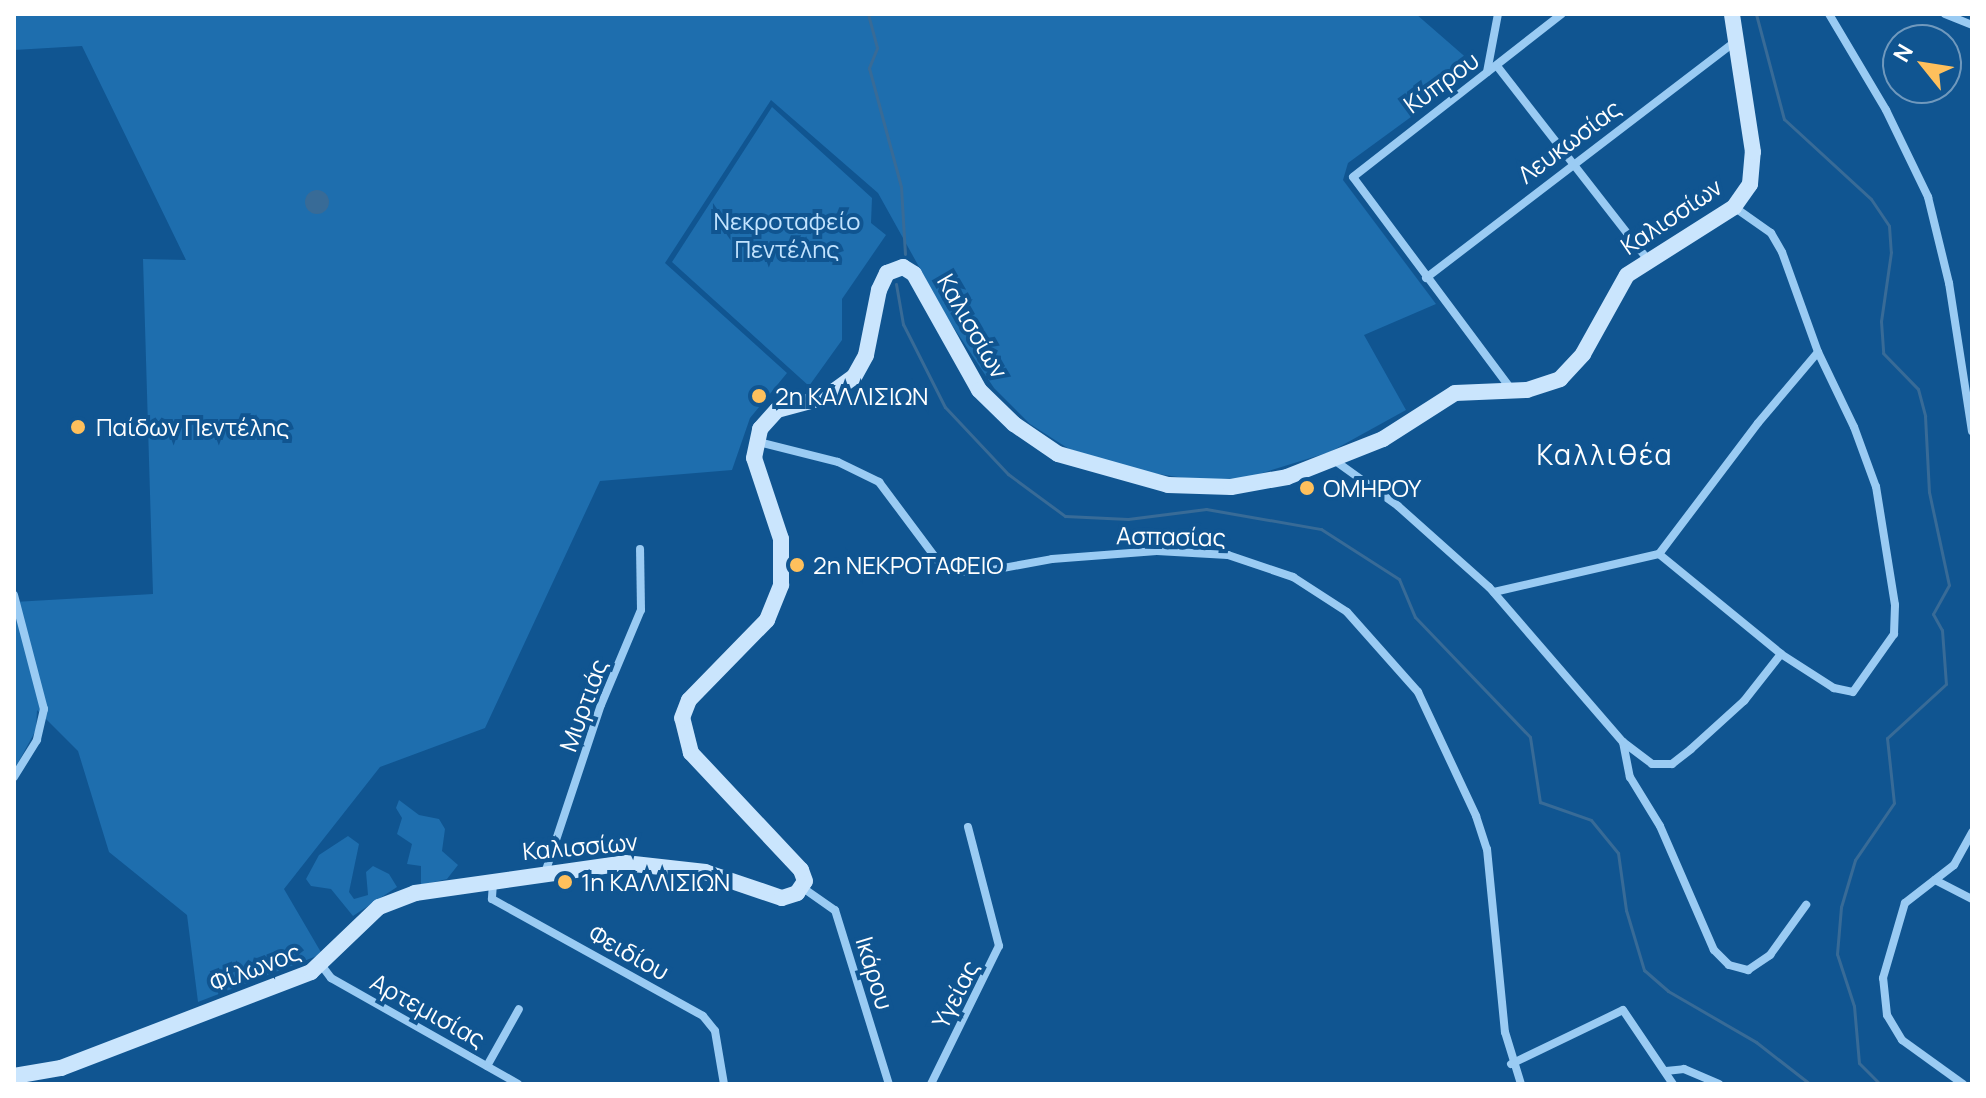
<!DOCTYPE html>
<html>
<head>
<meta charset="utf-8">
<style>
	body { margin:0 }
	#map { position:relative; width:1986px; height:1098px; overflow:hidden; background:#105591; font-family:Manrope,sans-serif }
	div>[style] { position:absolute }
	.green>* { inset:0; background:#1e6eae }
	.water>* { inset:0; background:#386b97 }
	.round { border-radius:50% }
	.stream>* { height:3px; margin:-1.5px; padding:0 1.5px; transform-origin:1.5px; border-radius:1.5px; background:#386b97 }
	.street>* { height:8px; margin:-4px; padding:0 4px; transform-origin:4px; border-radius:4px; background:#9acbf3 }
	.secondary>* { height:16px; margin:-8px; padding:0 8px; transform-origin:8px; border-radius:8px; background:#cae5fd }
	.dots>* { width:22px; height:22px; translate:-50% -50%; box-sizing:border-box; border:4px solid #105591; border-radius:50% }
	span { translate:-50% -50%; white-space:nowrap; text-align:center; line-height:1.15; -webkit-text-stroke:8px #105591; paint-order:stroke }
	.street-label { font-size:24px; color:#fff }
	.park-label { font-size:24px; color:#c2e3fe }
	.poi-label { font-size:24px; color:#fff }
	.left { translate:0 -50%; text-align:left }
	.quarter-label { font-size:28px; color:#fff; letter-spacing:2px }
	.frame { position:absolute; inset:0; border:16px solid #fff; pointer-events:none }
	.north { position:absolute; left:1882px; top:24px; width:80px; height:80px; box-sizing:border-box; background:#105591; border:2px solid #7099bd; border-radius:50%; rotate:300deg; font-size:22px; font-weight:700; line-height:32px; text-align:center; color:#fff }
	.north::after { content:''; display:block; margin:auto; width:28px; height:36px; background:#ffc05c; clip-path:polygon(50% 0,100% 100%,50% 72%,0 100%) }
</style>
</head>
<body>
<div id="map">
	<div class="green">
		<div style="clip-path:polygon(14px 14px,1416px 14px,1478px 68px,1348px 163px,1343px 180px,1436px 304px,1364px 335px,1406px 410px,1330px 452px,1246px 478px,1197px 480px,1139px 471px,1069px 449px,1030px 424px,994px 388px,948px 319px,878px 193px,771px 100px,665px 263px,787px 373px,750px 418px,732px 470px,600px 481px,485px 728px,380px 767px,284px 889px,322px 954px,198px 1002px,187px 915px,109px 852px,78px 751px,37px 710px,36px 730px,14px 770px,14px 602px,153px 594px,143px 259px,186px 260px,82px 46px,14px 50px)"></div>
		<div style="clip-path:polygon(772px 107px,872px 198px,871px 223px,886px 235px,842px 299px,842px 340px,809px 386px,672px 262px)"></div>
		<div style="clip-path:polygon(399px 800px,419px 815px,439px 819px,445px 829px,442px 851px,458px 865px,447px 879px,421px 885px,421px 866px,407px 864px,412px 844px,397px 834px,402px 818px,396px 808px)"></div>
		<div style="clip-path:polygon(348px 836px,359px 844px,349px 892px,354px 899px,368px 895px,366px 872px,373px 866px,389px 874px,397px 887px,353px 916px,331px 889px,311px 886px,306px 879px,319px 855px)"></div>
	</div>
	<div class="water">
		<div class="round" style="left:305px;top:190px;width:24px;height:24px"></div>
	</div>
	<div class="stream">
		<div style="left:868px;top:14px;width:35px;rotate:75deg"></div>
		<div style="left:877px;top:48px;width:22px;rotate:112deg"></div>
		<div style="left:869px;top:68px;width:123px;rotate:74.9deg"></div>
		<div style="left:901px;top:187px;width:67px;rotate:86.6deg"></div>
		<div style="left:1756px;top:14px;width:109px;rotate:75.1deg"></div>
		<div style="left:1784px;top:119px;width:118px;rotate:42.6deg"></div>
		<div style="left:1871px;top:199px;width:32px;rotate:56deg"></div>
		<div style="left:1889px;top:226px;width:26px;rotate:86deg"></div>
		<div style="left:1891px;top:252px;width:70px;rotate:98.2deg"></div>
		<div style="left:1881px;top:321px;width:32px;rotate:86deg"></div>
		<div style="left:1883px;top:353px;width:50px;rotate:45.8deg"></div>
		<div style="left:1918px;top:389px;width:28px;rotate:75deg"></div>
		<div style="left:1925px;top:416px;width:76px;rotate:87deg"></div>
		<div style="left:1929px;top:492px;width:95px;rotate:77.9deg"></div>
		<div style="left:1949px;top:585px;width:33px;rotate:119deg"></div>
		<div style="left:1933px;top:614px;width:18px;rotate:61deg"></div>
		<div style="left:1942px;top:630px;width:54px;rotate:85.8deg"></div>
		<div style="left:1946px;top:684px;width:80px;rotate:137.5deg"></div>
		<div style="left:1887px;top:738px;width:65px;rotate:83.9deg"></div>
		<div style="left:1894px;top:803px;width:69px;rotate:124.4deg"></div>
		<div style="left:1855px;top:860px;width:49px;rotate:106.6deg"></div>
		<div style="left:1841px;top:907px;width:47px;rotate:94.9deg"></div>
		<div style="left:1837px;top:954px;width:55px;rotate:71.9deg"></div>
		<div style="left:1854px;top:1006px;width:57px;rotate:85deg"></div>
		<div style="left:1859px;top:1063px;width:30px;rotate:45deg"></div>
		<div style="left:896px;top:284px;width:41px;rotate:80.1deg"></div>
		<div style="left:903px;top:324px;width:93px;rotate:63.2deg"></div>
		<div style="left:945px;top:407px;width:92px;rotate:46.8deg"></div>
		<div style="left:1008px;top:474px;width:71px;rotate:36.4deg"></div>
		<div style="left:1065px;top:516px;width:63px;rotate:2.7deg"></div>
		<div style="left:1128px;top:519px;width:79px;rotate:-7.3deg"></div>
		<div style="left:1206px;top:509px;width:117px;rotate:9.9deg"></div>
		<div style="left:1321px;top:529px;width:93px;rotate:32.7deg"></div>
		<div style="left:1399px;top:579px;width:41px;rotate:67.2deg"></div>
		<div style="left:1415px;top:617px;width:166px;rotate:46.2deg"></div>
		<div style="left:1530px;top:737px;width:66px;rotate:81.3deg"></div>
		<div style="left:1540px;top:802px;width:54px;rotate:19.4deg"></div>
		<div style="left:1591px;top:820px;width:43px;rotate:50.7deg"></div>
		<div style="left:1618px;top:853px;width:58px;rotate:82deg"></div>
		<div style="left:1626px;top:910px;width:63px;rotate:73.3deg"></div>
		<div style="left:1644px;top:970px;width:32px;rotate:41deg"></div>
		<div style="left:1668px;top:991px;width:102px;rotate:30.1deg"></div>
		<div style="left:1756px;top:1042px;width:68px;rotate:37.9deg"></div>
	</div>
	<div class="street">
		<div style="left:1829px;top:14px;width:112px;rotate:59.3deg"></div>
		<div style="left:1886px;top:110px;width:97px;rotate:64.2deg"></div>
		<div style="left:1928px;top:197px;width:89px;rotate:76.3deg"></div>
		<div style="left:1949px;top:283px;width:150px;rotate:81.2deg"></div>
		<div style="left:1945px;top:14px;width:29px;rotate:22deg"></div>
		<div style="left:1497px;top:66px;width:246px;rotate:52.1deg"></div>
		<div style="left:1487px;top:72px;width:59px;rotate:-79.3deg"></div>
		<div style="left:1426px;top:278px;width:392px;rotate:-37.4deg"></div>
		<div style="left:1511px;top:389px;width:264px;rotate:-126.7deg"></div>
		<div style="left:1353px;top:177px;width:265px;rotate:-38deg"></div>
		<div style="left:758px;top:442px;width:82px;rotate:14deg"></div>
		<div style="left:838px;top:462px;width:46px;rotate:26deg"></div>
		<div style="left:879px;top:482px;width:109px;rotate:53.2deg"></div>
		<div style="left:944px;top:569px;width:32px;rotate:7deg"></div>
		<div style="left:976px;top:573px;width:77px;rotate:-10.4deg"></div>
		<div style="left:1052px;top:559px;width:105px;rotate:-4.4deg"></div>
		<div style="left:1157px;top:551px;width:71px;rotate:3.2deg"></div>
		<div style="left:1228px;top:555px;width:69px;rotate:18.7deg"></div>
		<div style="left:1293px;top:577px;width:64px;rotate:32.9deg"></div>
		<div style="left:1347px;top:612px;width:107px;rotate:48.4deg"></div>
		<div style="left:1418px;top:692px;width:137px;rotate:64.9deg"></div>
		<div style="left:1476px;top:816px;width:35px;rotate:72deg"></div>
		<div style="left:1487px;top:849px;width:184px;rotate:84.4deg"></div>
		<div style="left:1505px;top:1032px;width:54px;rotate:72.9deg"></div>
		<div style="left:1334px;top:460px;width:79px;rotate:35.7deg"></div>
		<div style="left:1398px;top:506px;width:122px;rotate:41.7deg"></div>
		<div style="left:1489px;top:587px;width:205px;rotate:49.2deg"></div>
		<div style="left:1623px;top:742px;width:36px;rotate:37deg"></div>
		<div style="left:1652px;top:764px;width:20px"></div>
		<div style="left:1672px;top:764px;width:24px;rotate:-38deg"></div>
		<div style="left:1691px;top:749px;width:72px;rotate:-42.2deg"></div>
		<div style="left:1744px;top:701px;width:60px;rotate:-51.8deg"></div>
		<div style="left:1659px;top:554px;width:158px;rotate:39.3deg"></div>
		<div style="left:1781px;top:654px;width:63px;rotate:32.7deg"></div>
		<div style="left:1834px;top:688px;width:19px;rotate:12deg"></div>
		<div style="left:1853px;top:692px;width:71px;rotate:-54.7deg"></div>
		<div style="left:1894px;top:634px;width:29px;rotate:-88deg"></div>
		<div style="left:1895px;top:605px;width:120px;rotate:-99.1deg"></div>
		<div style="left:1876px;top:487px;width:64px;rotate:-110.1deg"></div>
		<div style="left:1854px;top:427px;width:83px;rotate:-115.6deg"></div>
		<div style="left:1818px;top:352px;width:106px;rotate:-109.8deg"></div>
		<div style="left:1782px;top:252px;width:22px;rotate:-120deg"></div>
		<div style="left:1771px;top:233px;width:45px;rotate:-144.9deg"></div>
		<div style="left:1494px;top:592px;width:169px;rotate:-13deg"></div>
		<div style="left:1659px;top:554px;width:164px;rotate:-52.9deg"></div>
		<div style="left:1758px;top:423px;width:93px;rotate:-49.8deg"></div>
		<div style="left:14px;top:595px;width:118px;rotate:75.3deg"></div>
		<div style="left:44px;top:709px;width:32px;rotate:103deg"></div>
		<div style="left:37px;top:740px;width:44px;rotate:121.9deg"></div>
		<div style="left:1623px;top:742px;width:36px;rotate:79deg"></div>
		<div style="left:1630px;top:777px;width:57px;rotate:58.5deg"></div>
		<div style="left:1660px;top:826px;width:135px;rotate:66.5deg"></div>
		<div style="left:1714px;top:950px;width:21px;rotate:45deg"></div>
		<div style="left:1729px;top:965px;width:20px;rotate:15deg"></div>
		<div style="left:1748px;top:970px;width:27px;rotate:-34deg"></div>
		<div style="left:1770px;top:955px;width:62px;rotate:-54.2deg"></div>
		<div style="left:545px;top:873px;width:177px;rotate:-71.6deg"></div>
		<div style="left:601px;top:705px;width:103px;rotate:-67.2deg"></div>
		<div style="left:641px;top:610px;width:61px;rotate:-90.9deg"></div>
		<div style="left:1935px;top:880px;width:42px;rotate:27.2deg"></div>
		<div style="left:493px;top:883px;width:16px;rotate:94deg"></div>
		<div style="left:492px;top:899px;width:241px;rotate:29deg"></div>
		<div style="left:703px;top:1016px;width:19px;rotate:51deg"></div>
		<div style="left:715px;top:1031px;width:54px;rotate:80.4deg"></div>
		<div style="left:803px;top:888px;width:39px;rotate:35deg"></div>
		<div style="left:835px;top:910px;width:182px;rotate:72.8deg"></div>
		<div style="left:322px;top:966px;width:15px;rotate:53deg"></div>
		<div style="left:331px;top:978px;width:215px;rotate:29.5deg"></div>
		<div style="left:1511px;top:1064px;width:124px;rotate:-25.7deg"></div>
		<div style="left:1623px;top:1010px;width:89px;rotate:56deg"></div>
		<div style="left:487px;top:1066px;width:65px;rotate:-60.7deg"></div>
		<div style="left:1666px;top:1071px;width:18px;rotate:-6deg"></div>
		<div style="left:1684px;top:1069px;width:38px;rotate:23deg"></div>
		<div style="left:931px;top:1084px;width:154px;rotate:-63.8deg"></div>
		<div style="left:999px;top:946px;width:123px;rotate:-104.6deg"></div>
		<div style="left:1963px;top:1084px;width:75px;rotate:-144.2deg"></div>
		<div style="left:1902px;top:1040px;width:29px;rotate:-121deg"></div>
		<div style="left:1887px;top:1015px;width:37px;rotate:-96deg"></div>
		<div style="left:1883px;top:978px;width:78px;rotate:-73.7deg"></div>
		<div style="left:1905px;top:903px;width:62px;rotate:-37.8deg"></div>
		<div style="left:1954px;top:865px;width:38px;rotate:-61deg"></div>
	</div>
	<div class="secondary">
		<div style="left:14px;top:1076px;width:48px;rotate:-9.7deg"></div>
		<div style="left:61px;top:1068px;width:268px;rotate:-21deg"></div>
		<div style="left:311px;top:972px;width:94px;rotate:-43.7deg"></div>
		<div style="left:379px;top:907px;width:39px;rotate:-21deg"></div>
		<div style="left:415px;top:893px;width:212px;rotate:-8.1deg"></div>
		<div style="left:625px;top:863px;width:81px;rotate:6.4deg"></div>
		<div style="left:705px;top:872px;width:81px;rotate:18.7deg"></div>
		<div style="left:782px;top:898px;width:16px;rotate:-18deg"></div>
		<div style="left:797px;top:893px;width:14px;rotate:-56deg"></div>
		<div style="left:805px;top:881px;width:12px;rotate:-110deg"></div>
		<div style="left:801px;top:870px;width:161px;rotate:-133.2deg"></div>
		<div style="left:691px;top:753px;width:36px;rotate:-104deg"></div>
		<div style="left:682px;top:718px;width:19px;rotate:-69deg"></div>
		<div style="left:689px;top:700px;width:112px;rotate:-45.7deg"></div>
		<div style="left:767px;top:620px;width:38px;rotate:-68deg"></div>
		<div style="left:781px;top:585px;width:46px;rotate:-90deg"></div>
		<div style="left:781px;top:539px;width:85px;rotate:-108.4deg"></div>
		<div style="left:754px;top:458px;width:30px;rotate:-78deg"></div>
		<div style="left:760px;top:429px;width:25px;rotate:-48deg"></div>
		<div style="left:777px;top:410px;width:51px;rotate:-14.9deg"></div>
		<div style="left:826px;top:397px;width:34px;rotate:-36deg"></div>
		<div style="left:854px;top:377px;width:25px;rotate:-61deg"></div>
		<div style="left:866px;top:355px;width:66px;rotate:-78.7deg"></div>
		<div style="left:879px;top:290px;width:19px;rotate:-65deg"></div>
		<div style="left:887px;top:273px;width:17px;rotate:-21deg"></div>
		<div style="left:903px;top:267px;width:13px;rotate:32deg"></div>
		<div style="left:914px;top:274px;width:133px;rotate:60.7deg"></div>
		<div style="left:979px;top:390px;width:49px;rotate:44.2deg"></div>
		<div style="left:1014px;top:424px;width:53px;rotate:34.3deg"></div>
		<div style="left:1058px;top:454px;width:114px;rotate:15.7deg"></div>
		<div style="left:1168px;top:485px;width:63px;rotate:1.8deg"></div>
		<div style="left:1231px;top:487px;width:57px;rotate:-10.1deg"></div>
		<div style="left:1287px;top:477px;width:103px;rotate:-21.6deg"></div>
		<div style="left:1383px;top:439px;width:85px;rotate:-32.6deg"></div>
		<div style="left:1455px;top:393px;width:72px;rotate:-2.4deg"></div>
		<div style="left:1527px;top:390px;width:35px;rotate:-18deg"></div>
		<div style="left:1560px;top:379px;width:34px;rotate:-47deg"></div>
		<div style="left:1583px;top:354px;width:90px;rotate:-60.9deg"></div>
		<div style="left:1627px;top:275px;width:127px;rotate:-32.4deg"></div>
		<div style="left:1734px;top:207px;width:28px;rotate:-55deg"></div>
		<div style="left:1750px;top:184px;width:32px;rotate:-85deg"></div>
		<div style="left:1753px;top:152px;width:140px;rotate:-98.7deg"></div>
	</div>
	<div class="dots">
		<div style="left:759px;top:396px;background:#ffc05c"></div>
		<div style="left:78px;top:427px;background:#ffc05c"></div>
		<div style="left:1307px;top:488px;background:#ffc05c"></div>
		<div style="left:797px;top:565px;background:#ffc05c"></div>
		<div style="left:565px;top:882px;background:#ffc05c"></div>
	</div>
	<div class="street-label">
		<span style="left:1441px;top:82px;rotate:-36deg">Κύπρου</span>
		<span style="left:1569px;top:141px;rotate:-37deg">Λευκωσίας</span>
		<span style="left:1671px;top:216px;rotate:-34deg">Καλισσίων</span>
		<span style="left:973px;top:326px;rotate:60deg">Καλισσίων</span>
		<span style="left:1171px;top:536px;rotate:1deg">Ασπασίας</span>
		<span style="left:583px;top:705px;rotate:-70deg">Μυρτιάς</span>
		<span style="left:580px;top:846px;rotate:-5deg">Καλισσίων</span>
		<span style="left:629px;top:952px;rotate:29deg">Φειδίου</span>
		<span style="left:255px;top:967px;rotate:-21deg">Φίλωνος</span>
		<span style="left:875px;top:973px;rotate:73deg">Ικάρου</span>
		<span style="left:955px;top:994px;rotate:-63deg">Υγείας</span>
		<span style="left:428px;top:1010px;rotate:29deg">Αρτεμισίας</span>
	</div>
	<div class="park-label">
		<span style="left:787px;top:235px">Νεκροταφείο<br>Πεντέλης</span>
	</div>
	<div class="poi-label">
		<span class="left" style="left:775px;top:396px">2η ΚΑΛΛΙΣΙΩΝ</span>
		<span class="left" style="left:96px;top:427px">Παίδων Πεντέλης</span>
		<span class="left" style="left:1323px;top:488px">ΟΜΗΡΟΥ</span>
		<span class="left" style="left:813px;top:565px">2η ΝΕΚΡΟΤΑΦΕΙΟ</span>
		<span class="left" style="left:581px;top:882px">1η ΚΑΛΛΙΣΙΩΝ</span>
	</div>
	<div class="quarter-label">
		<span style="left:1605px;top:454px">Καλλιθέα</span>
	</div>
	<div class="frame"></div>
	<div class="north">N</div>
</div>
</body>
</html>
